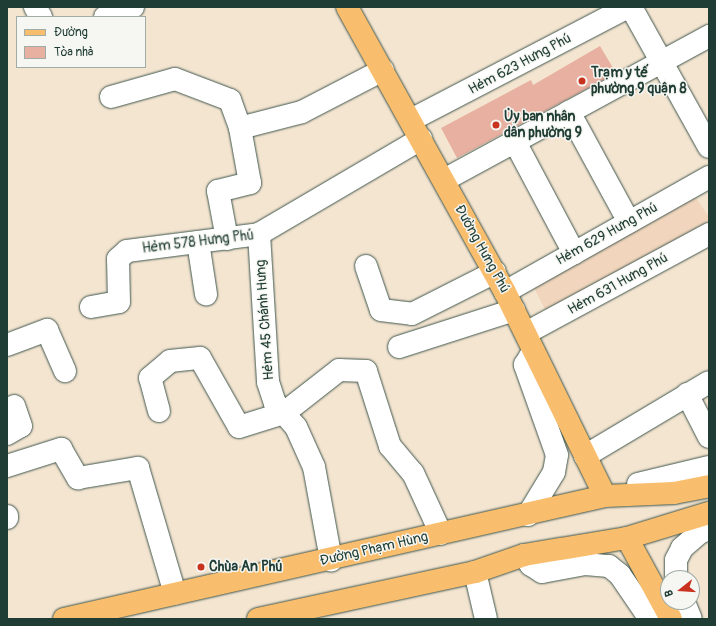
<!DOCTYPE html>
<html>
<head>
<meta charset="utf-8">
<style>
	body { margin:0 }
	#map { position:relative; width:716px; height:626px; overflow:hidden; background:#f4e5d1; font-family:Pangolin,sans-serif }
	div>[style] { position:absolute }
	.built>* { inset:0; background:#f1d5bd }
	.building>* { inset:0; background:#e8b0a1 }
	.roads { filter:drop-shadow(0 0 1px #3f564c) drop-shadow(0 0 1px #3f564c) }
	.minor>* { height:22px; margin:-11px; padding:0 11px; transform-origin:11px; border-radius:11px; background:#fff }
	.major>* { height:22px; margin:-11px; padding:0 11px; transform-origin:11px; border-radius:11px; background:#f9be6d }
	.dots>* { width:11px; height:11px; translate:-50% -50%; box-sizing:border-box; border:2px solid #f6f6f2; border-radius:50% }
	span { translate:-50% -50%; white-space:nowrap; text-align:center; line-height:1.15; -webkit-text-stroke:3px #f6f6f2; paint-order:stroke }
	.street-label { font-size:14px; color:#1f3d34 }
	.poi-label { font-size:14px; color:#1f3d34; font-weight:700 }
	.left { translate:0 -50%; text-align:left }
	.frame { position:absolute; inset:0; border:8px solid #1f3d34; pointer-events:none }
	.legend { position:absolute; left:16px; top:16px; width:130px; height:52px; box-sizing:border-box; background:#f6f6f2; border:1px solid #a0aca6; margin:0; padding:5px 7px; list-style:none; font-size:12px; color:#1f3d34 }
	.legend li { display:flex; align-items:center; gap:8px; height:20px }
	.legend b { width:20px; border:1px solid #a0aca6 }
	.north { position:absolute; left:660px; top:570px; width:40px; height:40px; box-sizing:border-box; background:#f6f6f2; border:1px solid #a0aca6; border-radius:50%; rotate:253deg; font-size:11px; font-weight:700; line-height:16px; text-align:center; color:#1f3d34 }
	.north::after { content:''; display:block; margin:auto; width:14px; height:18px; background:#c8321e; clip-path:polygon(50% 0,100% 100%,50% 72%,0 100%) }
</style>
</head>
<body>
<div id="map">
	<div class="built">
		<div style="clip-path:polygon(693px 193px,709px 217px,709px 231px,548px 315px,531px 282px)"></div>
	</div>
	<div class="building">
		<div style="clip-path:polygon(600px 46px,616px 73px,457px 158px,441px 128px,531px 80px,533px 85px)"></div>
	</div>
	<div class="roads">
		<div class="minor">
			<div style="left:35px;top:7px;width:12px;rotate:59deg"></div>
			<div style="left:631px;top:7px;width:160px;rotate:60.9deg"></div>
			<div style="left:105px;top:17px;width:30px;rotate:-20deg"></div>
			<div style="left:111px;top:97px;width:66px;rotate:-15.7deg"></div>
			<div style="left:175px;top:79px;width:59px;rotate:20.9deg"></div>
			<div style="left:230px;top:100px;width:30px;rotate:70deg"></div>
			<div style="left:569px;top:112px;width:125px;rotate:61.4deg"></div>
			<div style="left:411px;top:120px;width:245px;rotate:-27.5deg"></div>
			<div style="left:515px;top:142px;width:126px;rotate:62deg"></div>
			<div style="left:444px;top:180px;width:302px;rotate:-28.5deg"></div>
			<div style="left:259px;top:234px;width:148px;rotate:86.5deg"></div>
			<div style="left:268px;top:382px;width:22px;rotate:72deg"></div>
			<div style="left:275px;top:403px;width:32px;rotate:49deg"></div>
			<div style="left:296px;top:427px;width:44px;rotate:65.8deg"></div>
			<div style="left:314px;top:467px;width:95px;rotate:79.6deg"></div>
			<div style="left:227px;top:239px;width:49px;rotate:-100.6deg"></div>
			<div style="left:218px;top:191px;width:33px;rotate:-14deg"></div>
			<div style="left:250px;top:183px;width:56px;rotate:-100.3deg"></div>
			<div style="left:240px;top:128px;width:64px;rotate:-14.5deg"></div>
			<div style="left:302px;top:112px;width:91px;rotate:-27.4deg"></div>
			<div style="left:198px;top:242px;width:53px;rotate:81.3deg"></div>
			<div style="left:366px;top:266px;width:46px;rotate:71.2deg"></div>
			<div style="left:381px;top:310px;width:31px;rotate:7deg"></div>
			<div style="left:412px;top:314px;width:93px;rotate:-26.8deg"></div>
			<div style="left:505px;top:292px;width:234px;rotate:-29.4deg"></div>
			<div style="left:91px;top:307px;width:28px;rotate:-10deg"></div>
			<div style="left:119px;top:302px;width:43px;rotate:-91.3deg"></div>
			<div style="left:118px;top:259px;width:12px;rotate:-42deg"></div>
			<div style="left:127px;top:251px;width:133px;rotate:-7.3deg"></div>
			<div style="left:259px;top:234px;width:188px;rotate:-30.4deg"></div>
			<div style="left:526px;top:333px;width:208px;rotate:-28.4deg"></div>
			<div style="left:7px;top:345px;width:43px;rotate:-20.6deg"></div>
			<div style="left:47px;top:330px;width:45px;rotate:66.3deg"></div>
			<div style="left:399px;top:347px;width:121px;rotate:-17.8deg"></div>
			<div style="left:687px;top:394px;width:48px;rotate:62.9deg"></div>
			<div style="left:159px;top:411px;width:34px;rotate:-105deg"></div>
			<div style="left:150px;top:378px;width:26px;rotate:-40deg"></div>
			<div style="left:170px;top:361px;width:30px;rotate:-6deg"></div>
			<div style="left:200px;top:358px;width:79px;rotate:60.5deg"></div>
			<div style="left:239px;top:427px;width:47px;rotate:-17.3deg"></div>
			<div style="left:284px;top:413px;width:70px;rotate:-38deg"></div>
			<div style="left:339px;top:370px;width:27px;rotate:2deg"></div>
			<div style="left:366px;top:371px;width:79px;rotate:72.3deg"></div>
			<div style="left:390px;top:446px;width:35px;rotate:50deg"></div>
			<div style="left:413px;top:473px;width:67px;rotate:65.3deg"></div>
			<div style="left:7px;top:434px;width:16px;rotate:-30deg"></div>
			<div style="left:21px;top:426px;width:21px;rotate:-109deg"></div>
			<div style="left:585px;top:456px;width:144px;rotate:-30.8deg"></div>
			<div style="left:7px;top:466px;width:57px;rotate:-17.5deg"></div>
			<div style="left:61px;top:449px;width:34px;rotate:60deg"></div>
			<div style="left:78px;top:478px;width:61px;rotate:-9.5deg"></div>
			<div style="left:138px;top:468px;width:131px;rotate:73.6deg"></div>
			<div style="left:638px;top:484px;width:73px;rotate:-13.5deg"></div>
			<div style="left:528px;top:515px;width:50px;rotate:-58.8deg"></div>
			<div style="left:554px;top:472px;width:17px;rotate:-80deg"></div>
			<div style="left:557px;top:455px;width:96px;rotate:-109.6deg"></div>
			<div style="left:525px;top:365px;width:16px;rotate:-60deg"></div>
			<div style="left:7px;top:516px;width:2px;rotate:90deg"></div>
			<div style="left:524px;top:555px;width:12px;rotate:55deg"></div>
			<div style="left:531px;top:565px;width:13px;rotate:32deg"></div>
			<div style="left:542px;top:572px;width:44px;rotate:-10.5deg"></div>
			<div style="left:585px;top:564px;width:24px;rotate:5deg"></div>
			<div style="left:609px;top:566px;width:14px;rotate:39deg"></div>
			<div style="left:620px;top:575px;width:53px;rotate:55.7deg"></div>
			<div style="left:475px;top:572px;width:48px;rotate:76.8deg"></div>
			<div style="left:676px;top:578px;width:18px;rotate:-90deg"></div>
			<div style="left:676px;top:560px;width:13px;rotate:-63deg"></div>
			<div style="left:682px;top:548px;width:23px;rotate:-41deg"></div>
			<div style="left:699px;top:533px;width:11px;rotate:-22deg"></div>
			<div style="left:684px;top:602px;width:18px;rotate:68deg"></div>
		</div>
		<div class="major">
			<div style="left:347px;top:7px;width:326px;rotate:61deg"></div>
			<div style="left:505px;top:292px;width:227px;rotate:63.9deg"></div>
			<div style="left:627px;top:538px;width:92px;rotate:61.5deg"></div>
			<div style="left:64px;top:619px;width:555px;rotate:-12.81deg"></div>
			<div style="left:605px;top:496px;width:69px;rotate:-2.5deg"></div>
			<div style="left:674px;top:493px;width:36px;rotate:-11deg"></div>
			<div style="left:258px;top:619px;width:222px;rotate:-12.2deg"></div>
			<div style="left:475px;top:572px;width:52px;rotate:-19.1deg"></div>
			<div style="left:524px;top:555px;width:104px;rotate:-9.4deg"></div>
			<div style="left:627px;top:538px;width:86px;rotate:-17deg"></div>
		</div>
	</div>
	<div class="dots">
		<div style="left:582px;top:81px;background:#c8321e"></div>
		<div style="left:496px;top:125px;background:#c8321e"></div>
		<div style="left:201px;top:567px;background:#c8321e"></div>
	</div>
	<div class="street-label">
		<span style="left:520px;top:64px;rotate:-28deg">Hẻm 623 Hưng Phú</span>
		<span style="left:607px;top:234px;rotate:-29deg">Hẻm 629 Hưng Phú</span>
		<span style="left:198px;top:242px;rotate:-7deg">Hẻm 578 Hưng Phú</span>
		<span style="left:482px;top:249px;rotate:61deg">Đường Hưng Phú</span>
		<span style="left:618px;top:284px;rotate:-29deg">Hẻm 631 Hưng Phú</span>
		<span style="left:265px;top:320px;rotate:-94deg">Hẻm 45 Chánh Hưng</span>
		<span style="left:374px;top:549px;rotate:-13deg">Đường Phạm Hùng</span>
	</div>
	<div class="poi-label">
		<span class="left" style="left:591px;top:81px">Trạm y tế<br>phường 9 quận 8</span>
		<span class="left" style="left:504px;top:125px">Ủy ban nhân<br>dân phường 9</span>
		<span class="left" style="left:209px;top:567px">Chùa An Phú</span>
	</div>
	<div class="frame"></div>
	<ul class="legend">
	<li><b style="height:5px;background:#f9be6d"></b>Đường</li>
	<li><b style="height:11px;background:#e8b0a1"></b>Tòa nhà</li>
	</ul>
	<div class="north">B</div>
</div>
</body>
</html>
